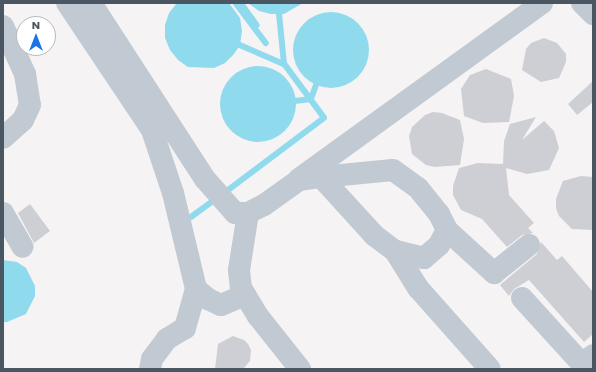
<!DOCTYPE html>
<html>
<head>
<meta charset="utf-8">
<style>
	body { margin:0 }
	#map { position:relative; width:596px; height:372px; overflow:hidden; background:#f5f3f3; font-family:Poppins,sans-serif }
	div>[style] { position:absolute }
	.water>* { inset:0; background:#90daee }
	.round { border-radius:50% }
	.stream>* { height:5.5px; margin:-2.75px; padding:0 2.75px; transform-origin:2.75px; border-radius:2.75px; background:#90daee }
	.building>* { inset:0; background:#cdcfd5 }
	.minor>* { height:22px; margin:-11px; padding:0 11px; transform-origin:11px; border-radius:11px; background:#c1cad2 }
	span { translate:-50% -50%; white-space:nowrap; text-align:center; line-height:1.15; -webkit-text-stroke:3px #fff; paint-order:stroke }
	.frame { position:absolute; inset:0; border:4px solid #4a5661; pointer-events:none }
	.north { position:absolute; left:16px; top:16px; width:40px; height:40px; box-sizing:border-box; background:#fff; border:1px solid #b7bbc0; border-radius:50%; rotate:0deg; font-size:11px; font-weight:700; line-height:16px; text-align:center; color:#4a5661 }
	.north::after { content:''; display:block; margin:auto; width:14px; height:18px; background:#1a73e8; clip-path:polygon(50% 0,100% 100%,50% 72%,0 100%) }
</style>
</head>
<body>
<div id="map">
	<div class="water">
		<div style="clip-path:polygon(177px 3px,229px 3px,240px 18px,242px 31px,240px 45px,234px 54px,225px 63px,214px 68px,188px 67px,178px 60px,170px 50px,165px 38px,165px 25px,169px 13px)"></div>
		<div style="clip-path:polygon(248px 3px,303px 3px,284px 14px,271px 14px,259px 11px)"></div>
		<div class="round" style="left:293px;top:12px;width:76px;height:76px"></div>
		<div class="round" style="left:220px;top:66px;width:76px;height:76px"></div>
		<div style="clip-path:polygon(3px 260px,17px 262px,26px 268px,35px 286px,35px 296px,26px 314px,7px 322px,3px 322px)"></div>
	</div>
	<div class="stream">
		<div style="left:236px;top:3px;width:50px;rotate:53.1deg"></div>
		<div style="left:241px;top:3px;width:27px;rotate:54deg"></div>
		<div style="left:240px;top:45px;width:48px;rotate:23.4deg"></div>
		<div style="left:295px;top:101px;width:16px;rotate:-7deg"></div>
		<div style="left:311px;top:99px;width:15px;rotate:-70deg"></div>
		<div style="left:223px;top:194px;width:126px;rotate:-37deg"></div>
		<div style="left:324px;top:118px;width:67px;rotate:-126.5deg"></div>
		<div style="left:284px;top:64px;width:50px;rotate:-95.7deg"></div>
		<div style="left:191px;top:217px;width:31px;rotate:-36deg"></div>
	</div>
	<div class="building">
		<div style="clip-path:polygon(544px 38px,557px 43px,566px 54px,566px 62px,559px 78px,541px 82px,522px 70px,526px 49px,531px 43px)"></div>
		<div style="clip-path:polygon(486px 69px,511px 79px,514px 96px,509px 122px,483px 123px,464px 116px,461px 89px,470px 75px)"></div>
		<div style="clip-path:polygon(593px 81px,593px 102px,577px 115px,568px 104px)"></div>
		<div style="clip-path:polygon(433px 112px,442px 113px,460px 120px,464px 139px,460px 165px,435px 167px,426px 165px,412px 154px,409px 136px,412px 127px,425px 115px)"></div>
		<div style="clip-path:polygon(536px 117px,522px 140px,544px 121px,554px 131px,559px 148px,549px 170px,527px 174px,506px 168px,509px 195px,534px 223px,528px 228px,533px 233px,522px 235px,507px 247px,482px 219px,461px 210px,453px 195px,453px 186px,459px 168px,478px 163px,503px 164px,504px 141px,510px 124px)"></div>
		<div style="clip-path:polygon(581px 176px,593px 177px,593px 230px,572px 229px,559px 216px,556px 208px,556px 199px,563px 181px)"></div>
		<div style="clip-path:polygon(30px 204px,50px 231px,34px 243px,18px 213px)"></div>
		<div style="clip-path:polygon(541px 242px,557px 260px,562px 256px,593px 292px,593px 334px,584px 342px,529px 280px,514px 289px,509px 296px,500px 285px,537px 254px)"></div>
		<div style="clip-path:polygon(233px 336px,244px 340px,248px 344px,251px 350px,250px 361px,243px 369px,215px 369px,218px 344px)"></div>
	</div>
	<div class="minor">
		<div style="left:67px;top:3px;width:153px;rotate:56.2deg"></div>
		<div style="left:152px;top:130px;width:66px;rotate:71.6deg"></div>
		<div style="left:173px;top:193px;width:99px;rotate:76.5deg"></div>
		<div style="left:196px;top:289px;width:41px;rotate:105.8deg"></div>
		<div style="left:185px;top:328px;width:21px;rotate:149deg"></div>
		<div style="left:167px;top:339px;width:25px;rotate:127deg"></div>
		<div style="left:152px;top:359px;width:10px;rotate:101deg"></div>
		<div style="left:91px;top:3px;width:210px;rotate:57.1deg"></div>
		<div style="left:205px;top:179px;width:45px;rotate:48.6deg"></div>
		<div style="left:235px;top:213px;width:13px"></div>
		<div style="left:248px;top:213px;width:18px;rotate:-27deg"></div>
		<div style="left:264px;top:205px;width:43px;rotate:-35.5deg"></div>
		<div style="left:299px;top:180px;width:22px;rotate:-8deg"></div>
		<div style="left:321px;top:177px;width:72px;rotate:-5.6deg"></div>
		<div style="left:393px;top:170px;width:31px;rotate:36deg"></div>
		<div style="left:418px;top:188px;width:33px;rotate:51deg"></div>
		<div style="left:439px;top:214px;width:18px;rotate:63deg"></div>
		<div style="left:447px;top:230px;width:17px;rotate:118deg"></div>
		<div style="left:439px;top:245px;width:20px;rotate:139deg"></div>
		<div style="left:424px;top:258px;width:30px;rotate:-166deg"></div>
		<div style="left:395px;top:251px;width:26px;rotate:-143deg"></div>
		<div style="left:374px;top:235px;width:79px;rotate:-132.4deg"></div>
		<div style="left:582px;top:3px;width:16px;rotate:45deg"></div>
		<div style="left:3px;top:26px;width:53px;rotate:65.4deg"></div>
		<div style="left:25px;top:74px;width:31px;rotate:81deg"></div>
		<div style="left:30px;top:105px;width:17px;rotate:115deg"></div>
		<div style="left:23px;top:120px;width:27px;rotate:138deg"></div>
		<div style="left:299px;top:179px;width:300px;rotate:-35.9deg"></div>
		<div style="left:3px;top:213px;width:39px;rotate:60deg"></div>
		<div style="left:248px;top:213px;width:58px;rotate:99deg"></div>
		<div style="left:239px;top:270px;width:18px;rotate:84deg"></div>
		<div style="left:241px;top:288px;width:33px;rotate:59deg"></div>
		<div style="left:258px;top:316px;width:68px;rotate:51.6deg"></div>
		<div style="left:447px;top:230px;width:64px;rotate:42.5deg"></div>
		<div style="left:494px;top:273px;width:45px;rotate:-38.7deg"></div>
		<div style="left:395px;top:251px;width:44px;rotate:58.1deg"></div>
		<div style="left:418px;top:288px;width:108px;rotate:48.4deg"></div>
		<div style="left:196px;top:289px;width:16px;rotate:40deg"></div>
		<div style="left:208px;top:299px;width:14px;rotate:25deg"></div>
		<div style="left:221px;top:305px;width:26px;rotate:-23deg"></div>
		<div style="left:522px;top:298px;width:89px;rotate:47.7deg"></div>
		<div style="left:582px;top:364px;width:14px;rotate:-39deg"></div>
	</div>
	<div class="frame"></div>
	<div class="north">N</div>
</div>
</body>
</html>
